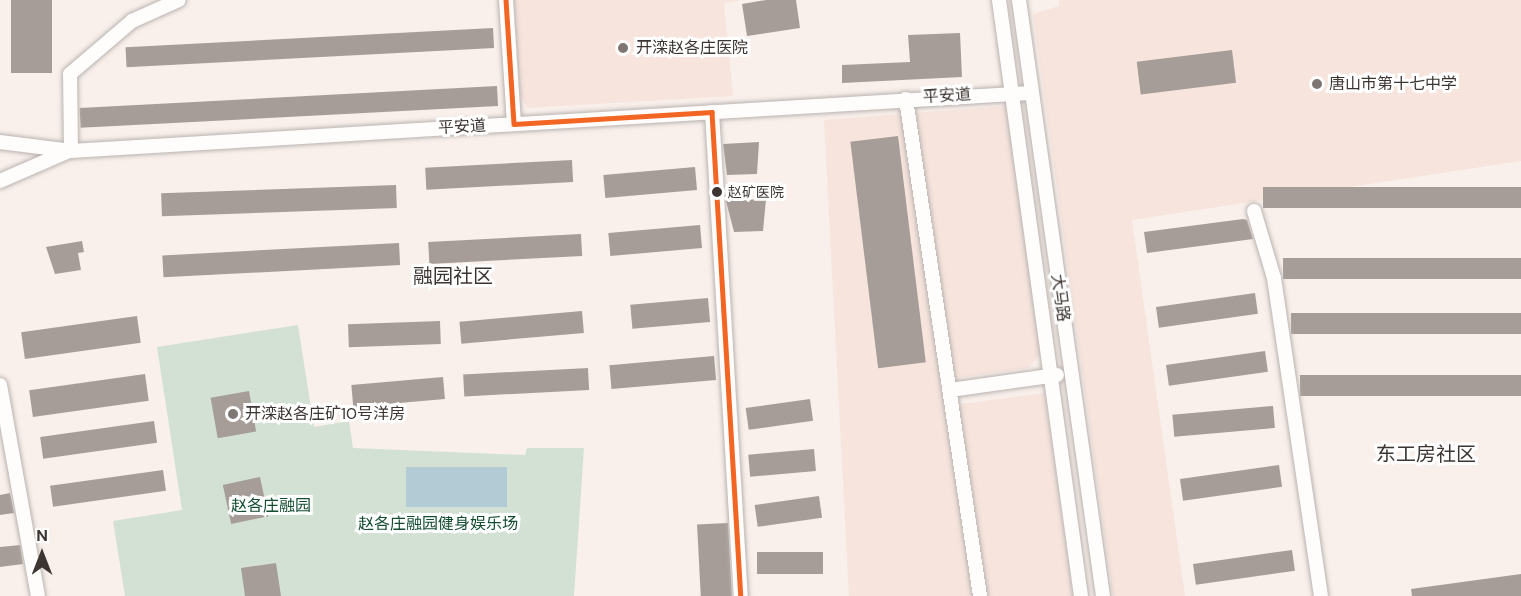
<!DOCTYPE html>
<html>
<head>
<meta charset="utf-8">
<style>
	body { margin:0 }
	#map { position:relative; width:1521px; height:596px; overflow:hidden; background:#f9f0ec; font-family:"DM Sans","Noto Sans SC",sans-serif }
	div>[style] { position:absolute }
	.built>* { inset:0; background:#f6e4dd }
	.green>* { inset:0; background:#d2e1d3 }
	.water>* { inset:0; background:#b2cbd5; transform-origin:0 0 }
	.building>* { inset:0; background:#a69d98; transform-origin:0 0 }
	.roads { filter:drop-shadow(0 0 2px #bab3b0) drop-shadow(0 0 2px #bab3b0) }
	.minor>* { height:14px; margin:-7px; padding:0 7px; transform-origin:7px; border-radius:7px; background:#fefdfc }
	.bus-1>* { height:4.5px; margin:-2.25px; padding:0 2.25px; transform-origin:2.25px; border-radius:2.25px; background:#f26522 }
	.dots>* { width:16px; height:16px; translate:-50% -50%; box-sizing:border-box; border:3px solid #fff; border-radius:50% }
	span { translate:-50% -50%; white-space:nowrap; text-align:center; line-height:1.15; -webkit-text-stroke:6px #fff; paint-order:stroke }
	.bus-label { font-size:14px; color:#3c3532 }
	.left { translate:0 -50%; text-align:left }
	.poi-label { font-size:16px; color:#3c3532 }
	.street-label { font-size:16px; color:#3c3532 }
	.park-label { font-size:16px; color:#134d30 }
	.quarter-label { font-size:20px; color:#3c3532 }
	.north { position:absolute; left:12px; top:524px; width:60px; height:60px; -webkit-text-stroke:4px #fff; paint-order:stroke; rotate:0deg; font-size:16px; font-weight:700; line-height:24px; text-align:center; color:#3c3532 }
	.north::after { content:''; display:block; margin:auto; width:21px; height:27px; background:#3c3532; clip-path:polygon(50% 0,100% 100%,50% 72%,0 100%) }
</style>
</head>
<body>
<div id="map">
	<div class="built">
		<div style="clip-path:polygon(514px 0,741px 0,724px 3px,733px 96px,527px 108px,520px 94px)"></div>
		<div style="clip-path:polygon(1059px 0,1521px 0,1521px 161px,1132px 220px,1185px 596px,1113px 596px,1033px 14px,1059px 6px)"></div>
		<div style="clip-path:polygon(1006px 106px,1041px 354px,1028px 368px,948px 379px,952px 405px,1045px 393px,1073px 596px,849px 596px,824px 120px)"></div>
	</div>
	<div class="green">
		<div style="clip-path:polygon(298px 325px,314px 427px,349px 421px,353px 448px,525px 455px,527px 448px,584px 448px,574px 596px,125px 596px,113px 521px,182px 510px,157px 347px)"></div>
	</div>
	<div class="water">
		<div style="left:507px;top:467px;width:40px;height:101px;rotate:90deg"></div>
	</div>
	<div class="building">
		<div style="left:11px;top:0;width:41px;height:73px"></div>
		<div style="clip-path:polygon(766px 0,796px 0,800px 28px,747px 36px,742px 4px)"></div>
		<div style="left:493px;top:28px;width:20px;height:368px;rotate:87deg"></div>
		<div style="clip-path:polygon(960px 33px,962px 77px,842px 83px,842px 65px,910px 62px,908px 35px)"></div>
		<div style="left:1232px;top:50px;width:33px;height:96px;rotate:83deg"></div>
		<div style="left:497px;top:86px;width:20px;height:418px;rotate:87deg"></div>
		<div style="left:898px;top:136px;width:228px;height:48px;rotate:83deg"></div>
		<div style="clip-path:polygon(759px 142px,757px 174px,727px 175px,723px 144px)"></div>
		<div style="left:572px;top:160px;width:22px;height:147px;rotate:87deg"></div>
		<div style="left:695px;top:167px;width:23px;height:92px;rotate:85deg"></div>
		<div style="left:396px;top:185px;width:23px;height:235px;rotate:88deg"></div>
		<div style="left:1521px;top:187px;width:21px;height:258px;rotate:90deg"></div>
		<div style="clip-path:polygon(766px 199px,763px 231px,734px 232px,726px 201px)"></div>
		<div style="clip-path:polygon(1243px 219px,1247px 220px,1253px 239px,1147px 253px,1144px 232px)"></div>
		<div style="left:700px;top:225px;width:23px;height:92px;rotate:85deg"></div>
		<div style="left:581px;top:234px;width:22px;height:153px;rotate:87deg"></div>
		<div style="clip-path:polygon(82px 241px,84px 252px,78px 253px,81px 270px,55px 274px,46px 247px)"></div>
		<div style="left:399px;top:243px;width:22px;height:237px;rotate:87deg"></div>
		<div style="left:1521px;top:258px;width:21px;height:238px;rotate:90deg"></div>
		<div style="left:1255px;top:293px;width:21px;height:100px;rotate:82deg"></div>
		<div style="left:708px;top:298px;width:24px;height:78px;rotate:85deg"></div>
		<div style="left:582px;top:311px;width:22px;height:123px;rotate:85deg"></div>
		<div style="left:1521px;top:313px;width:21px;height:230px;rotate:90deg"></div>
		<div style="left:137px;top:316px;width:27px;height:117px;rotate:82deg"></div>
		<div style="left:440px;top:321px;width:23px;height:92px;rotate:88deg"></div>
		<div style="left:1265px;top:351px;width:21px;height:100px;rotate:82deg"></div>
		<div style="left:714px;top:356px;width:24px;height:105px;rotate:85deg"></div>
		<div style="left:588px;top:368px;width:22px;height:125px;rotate:87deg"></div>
		<div style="left:145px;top:374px;width:27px;height:117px;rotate:82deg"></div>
		<div style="left:1521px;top:375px;width:21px;height:221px;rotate:90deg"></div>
		<div style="left:443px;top:377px;width:22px;height:92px;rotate:85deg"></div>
		<div style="left:249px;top:391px;width:41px;height:39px;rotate:80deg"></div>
		<div style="left:810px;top:399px;width:22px;height:65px;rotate:82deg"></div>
		<div style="left:1273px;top:406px;width:22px;height:101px;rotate:85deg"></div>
		<div style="left:154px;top:421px;width:22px;height:115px;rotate:82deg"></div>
		<div style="left:814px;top:449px;width:22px;height:66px;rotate:85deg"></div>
		<div style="left:1279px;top:465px;width:22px;height:100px;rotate:82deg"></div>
		<div style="left:163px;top:470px;width:21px;height:114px;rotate:82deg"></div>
		<div style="left:260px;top:477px;width:40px;height:38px;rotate:78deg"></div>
		<div style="clip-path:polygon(10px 493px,14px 513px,0 515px,0 495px)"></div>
		<div style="left:819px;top:496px;width:22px;height:65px;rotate:82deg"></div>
		<div style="left:728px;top:523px;width:73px;height:31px;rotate:87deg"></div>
		<div style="clip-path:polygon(20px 545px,23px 564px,0 567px,0 547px)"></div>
		<div style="left:1292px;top:550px;width:21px;height:100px;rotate:82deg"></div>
		<div style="left:823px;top:552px;width:22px;height:66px;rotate:90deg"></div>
		<div style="clip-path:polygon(276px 563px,281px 596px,245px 596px,241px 568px)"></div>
		<div style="clip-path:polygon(1521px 574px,1521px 596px,1412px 596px,1411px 589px)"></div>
	</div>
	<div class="roads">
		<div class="minor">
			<div style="left:506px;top:0;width:124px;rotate:86.3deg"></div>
			<div style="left:999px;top:0;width:602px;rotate:82.17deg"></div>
			<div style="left:1019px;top:0;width:602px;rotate:81.98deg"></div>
			<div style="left:906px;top:99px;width:502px;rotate:81.53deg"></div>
			<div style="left:712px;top:112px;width:485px;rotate:86.6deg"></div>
			<div style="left:0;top:142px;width:72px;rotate:7.2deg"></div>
			<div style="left:71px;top:151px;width:962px;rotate:-3.46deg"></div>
			<div style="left:71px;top:151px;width:77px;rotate:-90.7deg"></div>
			<div style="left:70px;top:74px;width:82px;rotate:-40.5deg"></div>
			<div style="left:132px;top:21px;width:51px;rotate:-24.1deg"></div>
			<div style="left:0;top:181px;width:75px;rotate:-23.5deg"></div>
			<div style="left:1254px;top:211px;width:70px;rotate:73.4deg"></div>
			<div style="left:1274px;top:278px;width:321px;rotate:81.6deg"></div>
			<div style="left:0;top:385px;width:214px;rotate:79.8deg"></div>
			<div style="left:950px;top:390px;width:108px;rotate:-8deg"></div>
		</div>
	</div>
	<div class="bus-1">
		<div style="left:506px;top:0;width:124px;rotate:86.3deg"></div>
		<div style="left:712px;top:112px;width:485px;rotate:86.6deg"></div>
		<div style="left:514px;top:124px;width:198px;rotate:-3.5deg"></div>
	</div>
	<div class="dots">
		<div style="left:623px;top:48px;background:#7e7673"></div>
		<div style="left:1317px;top:84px;background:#7e7673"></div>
		<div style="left:717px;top:192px;background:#3c3532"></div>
		<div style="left:233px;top:414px;background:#7e7673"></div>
	</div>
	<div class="bus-label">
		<span class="left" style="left:728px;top:192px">赵矿医院</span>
	</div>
	<div class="poi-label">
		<span class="left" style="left:636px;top:48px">开滦赵各庄医院</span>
		<span class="left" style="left:1329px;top:84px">唐山市第十七中学</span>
		<span class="left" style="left:245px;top:414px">开滦赵各庄矿10号洋房</span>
	</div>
	<div class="street-label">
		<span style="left:947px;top:96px;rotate:-4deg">平安道</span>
		<span style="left:462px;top:127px;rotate:-3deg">平安道</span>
		<span style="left:1060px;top:298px;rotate:82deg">大马路</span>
	</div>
	<div class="park-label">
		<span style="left:271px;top:506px">赵各庄融园</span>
		<span style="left:438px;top:524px">赵各庄融园健身娱乐场</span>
	</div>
	<div class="quarter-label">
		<span style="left:453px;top:276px">融园社区</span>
		<span style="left:1426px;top:454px">东工房社区</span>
	</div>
	<div class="north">N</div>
</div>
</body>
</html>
